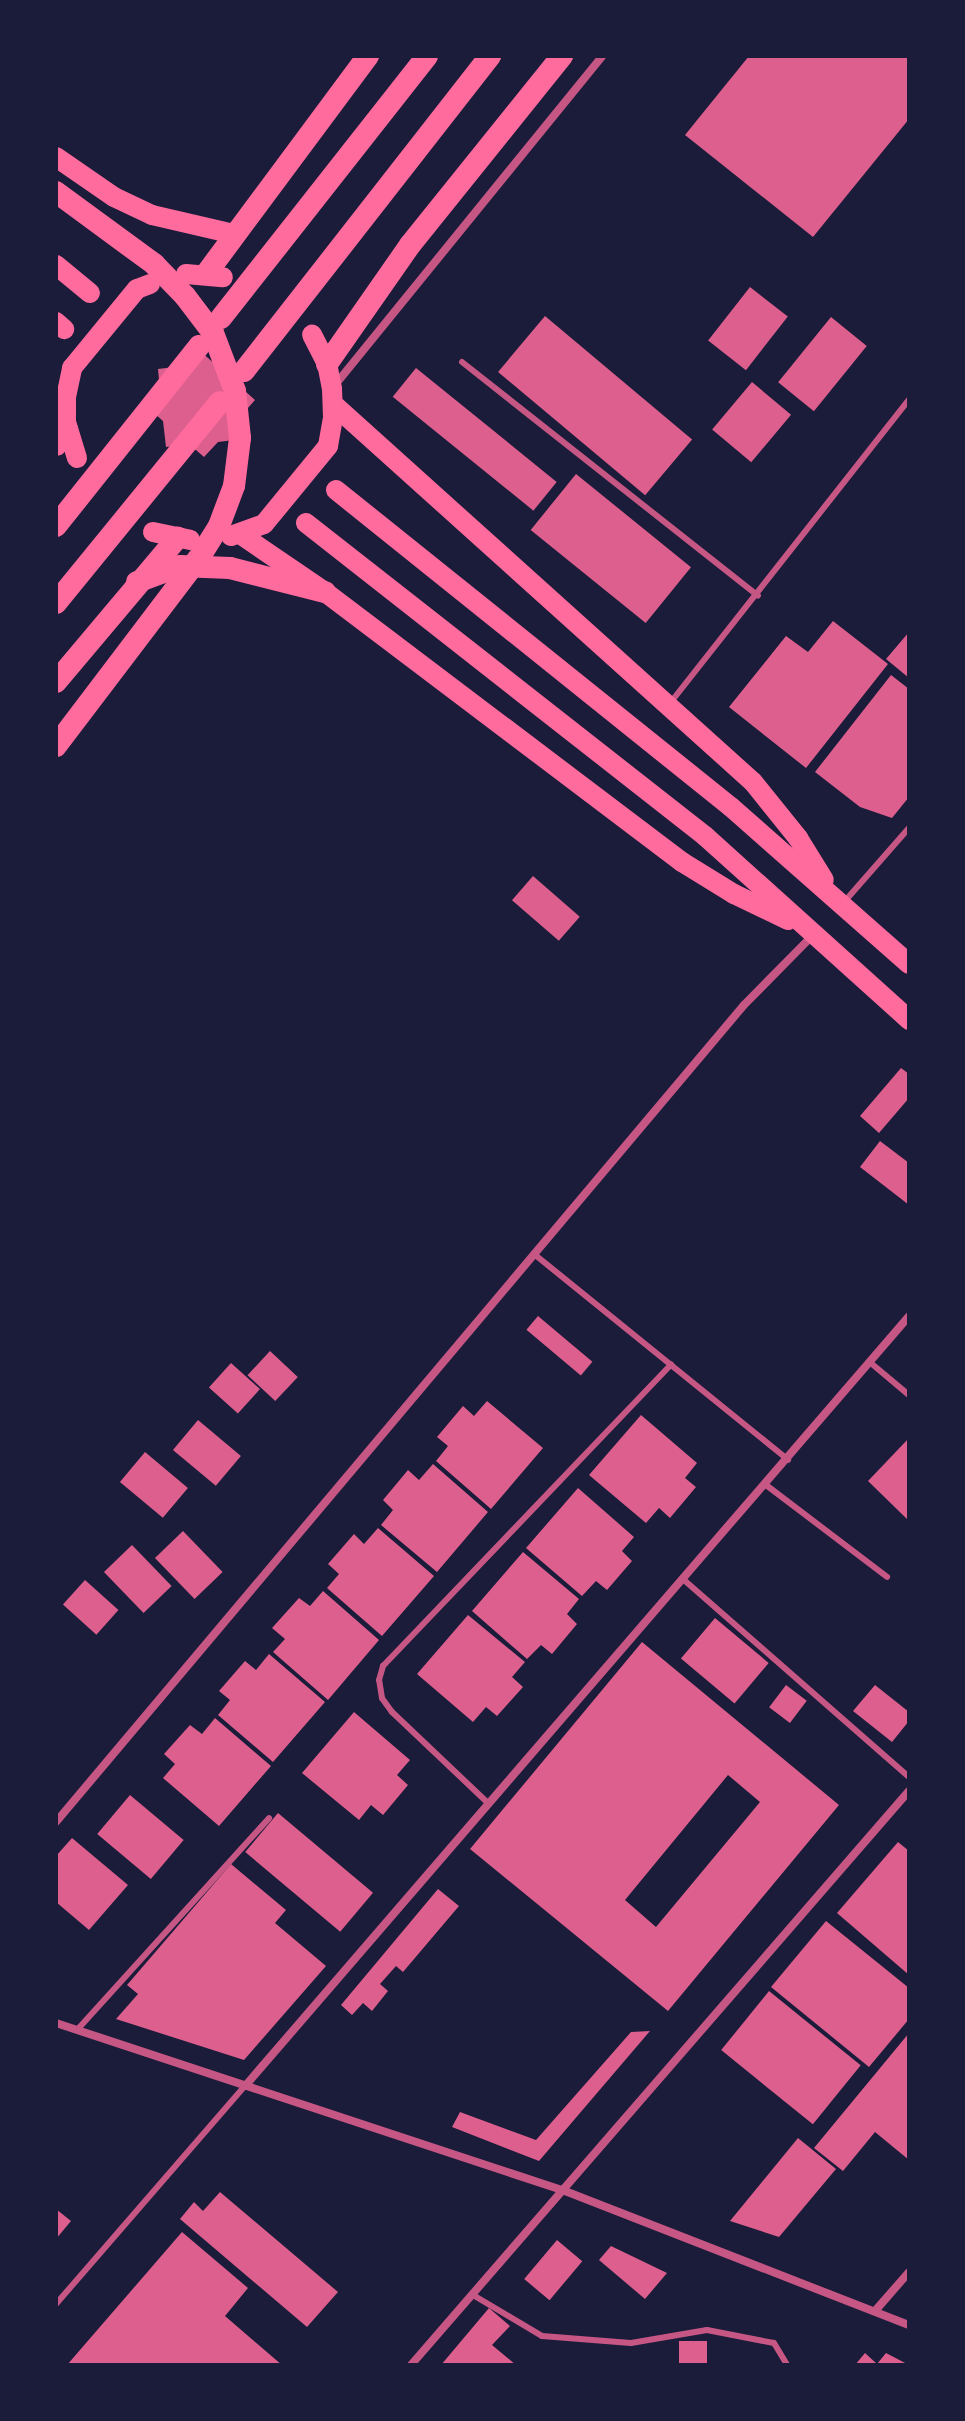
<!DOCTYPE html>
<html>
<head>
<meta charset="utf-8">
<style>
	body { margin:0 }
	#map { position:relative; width:965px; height:2421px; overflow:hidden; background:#1b1b3a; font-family:Manrope,sans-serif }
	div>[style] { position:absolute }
	.building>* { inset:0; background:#dd5f8e; transform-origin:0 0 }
	.service>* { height:6px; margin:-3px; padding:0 3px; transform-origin:3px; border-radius:3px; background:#c65784 }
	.minor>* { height:8px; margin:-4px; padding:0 4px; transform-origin:4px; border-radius:4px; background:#c65784 }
	.primary>* { height:20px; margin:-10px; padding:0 10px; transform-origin:10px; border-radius:10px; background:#ff6b9d }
	.motorway>* { height:22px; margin:-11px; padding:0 11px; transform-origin:11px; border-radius:11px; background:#ff6b9d }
	span { translate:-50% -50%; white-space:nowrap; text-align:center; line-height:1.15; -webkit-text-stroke:6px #1b1b3a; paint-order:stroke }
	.frame { position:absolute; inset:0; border:58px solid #1b1b3a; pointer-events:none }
</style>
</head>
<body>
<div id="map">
	<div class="building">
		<div style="clip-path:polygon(749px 56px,909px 56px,909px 119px,813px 237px,685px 135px)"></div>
		<div style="left:750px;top:287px;width:48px;height:68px;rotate:38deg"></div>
		<div style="left:545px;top:316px;width:192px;height:73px;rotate:40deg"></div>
		<div style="left:831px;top:317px;width:46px;height:84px;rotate:39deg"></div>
		<div style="clip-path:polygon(198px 349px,255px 400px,240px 417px,242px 439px,218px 442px,204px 457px,189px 444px,166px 447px,163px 421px,146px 406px,160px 391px,158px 369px,182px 366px)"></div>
		<div style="left:416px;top:368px;width:181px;height:37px;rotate:39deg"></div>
		<div style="left:752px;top:382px;width:51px;height:62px;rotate:40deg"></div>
		<div style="left:576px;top:474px;width:148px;height:72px;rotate:39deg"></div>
		<div style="clip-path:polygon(833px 621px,888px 664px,806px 768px,729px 707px,786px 636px,808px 652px)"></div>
		<div style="clip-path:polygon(909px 632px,909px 678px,886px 659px)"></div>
		<div style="clip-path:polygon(891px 675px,909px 689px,909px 797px,892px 818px,860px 807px,815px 772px)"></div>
		<div style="left:533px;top:876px;width:62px;height:32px;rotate:41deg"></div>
		<div style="clip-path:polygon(901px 1068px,909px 1074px,909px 1098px,879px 1133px,860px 1116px)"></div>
		<div style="clip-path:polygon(880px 1141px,909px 1163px,909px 1205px,860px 1167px)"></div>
		<div style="left:538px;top:1316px;width:71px;height:18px;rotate:40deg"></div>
		<div style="left:270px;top:1351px;width:38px;height:33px;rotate:43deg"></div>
		<div style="left:231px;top:1363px;width:39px;height:33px;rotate:42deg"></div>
		<div style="clip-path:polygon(487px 1401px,543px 1448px,491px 1509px,436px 1461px,448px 1446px,437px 1437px,463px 1406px,474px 1416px)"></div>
		<div style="clip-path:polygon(641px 1415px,697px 1463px,685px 1478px,696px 1487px,670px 1518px,659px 1508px,646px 1523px,589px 1475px)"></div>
		<div style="left:198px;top:1420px;width:56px;height:39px;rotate:40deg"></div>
		<div style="clip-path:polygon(909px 1438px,909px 1521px,868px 1481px)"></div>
		<div style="left:145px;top:1452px;width:56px;height:39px;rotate:40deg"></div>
		<div style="clip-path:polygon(433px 1464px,488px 1512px,437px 1572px,381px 1525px,393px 1510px,383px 1500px,408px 1470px,419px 1480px)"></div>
		<div style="clip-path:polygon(578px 1488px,634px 1537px,622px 1551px,632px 1561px,607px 1590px,596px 1581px,582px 1596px,526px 1548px)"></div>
		<div style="clip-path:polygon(378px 1528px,434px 1576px,382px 1636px,327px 1588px,339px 1574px,328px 1564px,354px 1534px,364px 1544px)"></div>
		<div style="left:183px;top:1531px;width:57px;height:39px;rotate:46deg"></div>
		<div style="left:132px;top:1545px;width:57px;height:39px;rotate:46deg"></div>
		<div style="clip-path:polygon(523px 1552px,579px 1599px,567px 1614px,577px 1624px,552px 1654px,541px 1645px,527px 1659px,472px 1611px)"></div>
		<div style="left:85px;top:1580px;width:45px;height:33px;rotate:42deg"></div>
		<div style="clip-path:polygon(323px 1591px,379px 1640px,328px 1700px,273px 1652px,285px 1639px,272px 1628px,299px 1598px,310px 1606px)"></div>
		<div style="clip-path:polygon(468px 1615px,525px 1662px,512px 1677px,523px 1687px,497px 1716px,486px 1707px,473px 1722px,417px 1674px)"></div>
		<div style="left:715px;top:1618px;width:70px;height:53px;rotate:40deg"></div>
		<div style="clip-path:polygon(evenodd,642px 1642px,839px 1805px,668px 2011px,470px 1849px,642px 1642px,728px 1775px,760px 1802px,656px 1927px,625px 1900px,728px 1775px)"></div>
		<div style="clip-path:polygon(269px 1654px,325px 1702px,273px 1762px,218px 1715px,230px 1700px,219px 1691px,245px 1661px,256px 1670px)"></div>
		<div style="left:786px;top:1685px;width:26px;height:28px;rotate:37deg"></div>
		<div style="clip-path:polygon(875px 1685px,909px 1712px,909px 1721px,892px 1742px,853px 1711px)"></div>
		<div style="clip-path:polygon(354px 1712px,410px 1760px,397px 1775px,408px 1785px,383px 1815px,371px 1805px,359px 1820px,302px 1773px)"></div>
		<div style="clip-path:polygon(215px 1718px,271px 1766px,219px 1826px,163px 1778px,175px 1764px,164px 1754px,190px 1725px,202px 1734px)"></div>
		<div style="left:130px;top:1795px;width:70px;height:51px;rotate:40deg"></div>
		<div style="left:278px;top:1813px;width:124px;height:51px;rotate:40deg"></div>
		<div style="clip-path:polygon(72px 1838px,128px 1885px,89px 1930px,56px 1902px,56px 1856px)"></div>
		<div style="clip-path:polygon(898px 1842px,909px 1851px,909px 1975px,837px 1913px)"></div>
		<div style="clip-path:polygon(231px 1864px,286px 1910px,275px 1923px,326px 1966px,244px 2060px,116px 2019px,138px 1994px,127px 1985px)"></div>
		<div style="clip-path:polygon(438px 1889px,459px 1906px,403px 1972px,396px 1966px,380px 1984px,388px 1991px,372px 2011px,363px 2003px,352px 2015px,341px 2005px)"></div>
		<div style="clip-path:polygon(826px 1921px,909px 1988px,909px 2019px,869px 2067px,771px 1987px)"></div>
		<div style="left:769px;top:1991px;width:118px;height:76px;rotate:39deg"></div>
		<div style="clip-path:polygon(650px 2031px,539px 2161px,452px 2127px,460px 2112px,536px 2140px,631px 2032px)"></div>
		<div style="clip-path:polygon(909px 2033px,909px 2160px,875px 2132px,843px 2171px,814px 2148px)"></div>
		<div style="clip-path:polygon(798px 2138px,836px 2169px,779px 2237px,730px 2221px)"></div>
		<div style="clip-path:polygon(220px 2192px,338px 2292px,307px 2327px,180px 2219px,194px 2202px,203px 2211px)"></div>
		<div style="clip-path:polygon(56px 2209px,71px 2221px,56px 2239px)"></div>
		<div style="clip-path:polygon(182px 2232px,248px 2288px,225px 2316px,282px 2365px,67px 2365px)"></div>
		<div style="left:557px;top:2240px;width:33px;height:51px;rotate:40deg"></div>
		<div style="clip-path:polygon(611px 2246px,667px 2273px,645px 2299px,599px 2260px)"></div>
		<div style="clip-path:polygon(489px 2308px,510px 2326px,492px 2345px,516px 2365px,441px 2365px)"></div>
		<div style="left:679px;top:2341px;width:28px;height:24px"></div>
		<div style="clip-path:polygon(865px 2353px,877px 2364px,886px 2353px,909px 2365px,855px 2365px)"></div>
	</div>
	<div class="service">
		<div style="left:462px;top:362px;width:377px;rotate:38.3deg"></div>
		<div style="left:671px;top:702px;width:385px;rotate:-51.8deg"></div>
		<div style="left:845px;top:901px;width:97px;rotate:-48.8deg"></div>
		<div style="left:534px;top:1254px;width:327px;rotate:39deg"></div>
		<div style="left:872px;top:1364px;width:48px;rotate:40deg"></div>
		<div style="left:766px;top:1485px;width:152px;rotate:37.2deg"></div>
		<div style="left:684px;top:1580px;width:299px;rotate:41.2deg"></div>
		<div style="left:489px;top:1804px;width:134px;rotate:-136.5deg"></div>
		<div style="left:392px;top:1712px;width:17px;rotate:-126deg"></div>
		<div style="left:382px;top:1698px;width:18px;rotate:-99deg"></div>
		<div style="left:379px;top:1680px;width:15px;rotate:-74deg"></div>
		<div style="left:383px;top:1666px;width:417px;rotate:-46.3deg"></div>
		<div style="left:77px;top:2030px;width:286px;rotate:-47.8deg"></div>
		<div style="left:473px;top:2295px;width:80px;rotate:30.7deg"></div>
		<div style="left:542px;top:2336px;width:89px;rotate:4.5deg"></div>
		<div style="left:631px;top:2343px;width:77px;rotate:-9.7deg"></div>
		<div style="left:707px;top:2330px;width:68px;rotate:11deg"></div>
		<div style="left:774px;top:2343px;width:26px;rotate:59deg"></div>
		<div style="left:56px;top:2304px;width:290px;rotate:-49.1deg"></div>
	</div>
	<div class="minor">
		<div style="left:335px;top:385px;width:424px;rotate:-50.9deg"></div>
		<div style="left:56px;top:1822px;width:1068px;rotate:-49.9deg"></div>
		<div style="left:744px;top:1005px;width:98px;rotate:-45.4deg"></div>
		<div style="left:56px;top:2023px;width:536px;rotate:18.27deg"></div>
		<div style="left:565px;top:2191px;width:369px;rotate:21.3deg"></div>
		<div style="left:246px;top:2085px;width:1015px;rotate:-49.23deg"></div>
		<div style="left:875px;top:2311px;width:52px;rotate:-48.9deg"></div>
		<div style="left:411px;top:2365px;width:760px;rotate:-49.06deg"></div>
	</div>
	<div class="primary">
		<div style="left:56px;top:157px;width:70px;rotate:34.6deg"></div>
		<div style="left:114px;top:197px;width:42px;rotate:25.3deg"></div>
		<div style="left:152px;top:215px;width:84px;rotate:13deg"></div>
		<div style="left:56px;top:265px;width:44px;rotate:39.5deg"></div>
		<div style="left:186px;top:274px;width:37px;rotate:5deg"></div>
		<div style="left:56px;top:322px;width:11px;rotate:41deg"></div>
		<div style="left:333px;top:404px;width:565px;rotate:41.99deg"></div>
		<div style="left:753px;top:782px;width:72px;rotate:51.2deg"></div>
		<div style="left:798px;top:838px;width:49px;rotate:58.2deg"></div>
		<div style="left:77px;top:458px;width:38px;rotate:-107deg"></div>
		<div style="left:66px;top:422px;width:25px;rotate:-90deg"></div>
		<div style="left:66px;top:397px;width:30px;rotate:-78deg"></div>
		<div style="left:72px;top:368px;width:102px;rotate:-50.6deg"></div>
		<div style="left:137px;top:289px;width:14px;rotate:-21deg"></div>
		<div style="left:336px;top:490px;width:506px;rotate:38.75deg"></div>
		<div style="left:731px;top:807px;width:237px;rotate:41.4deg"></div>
		<div style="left:306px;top:523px;width:507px;rotate:38.11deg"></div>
		<div style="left:705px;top:836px;width:275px;rotate:42deg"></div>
		<div style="left:153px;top:532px;width:38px;rotate:12deg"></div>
		<div style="left:240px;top:534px;width:103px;rotate:34.3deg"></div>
		<div style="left:325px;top:592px;width:448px;rotate:37.1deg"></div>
		<div style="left:682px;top:862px;width:61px;rotate:31.6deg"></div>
		<div style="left:734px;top:894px;width:60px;rotate:25.7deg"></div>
		<div style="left:231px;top:536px;width:35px;rotate:-20deg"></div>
		<div style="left:264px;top:524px;width:101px;rotate:-50.6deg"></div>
		<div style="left:328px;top:446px;width:29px;rotate:-80deg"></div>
		<div style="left:333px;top:417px;width:28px;rotate:-92deg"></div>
		<div style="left:332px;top:389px;width:25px;rotate:-101deg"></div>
		<div style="left:327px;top:364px;width:33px;rotate:-117deg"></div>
	</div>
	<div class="motorway">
		<div style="left:56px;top:192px;width:122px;rotate:36.3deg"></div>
		<div style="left:154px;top:264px;width:45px;rotate:45.9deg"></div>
		<div style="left:185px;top:296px;width:46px;rotate:52.9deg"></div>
		<div style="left:213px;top:333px;width:62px;rotate:69.2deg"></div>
		<div style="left:235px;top:391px;width:47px;rotate:83.9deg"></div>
		<div style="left:240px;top:438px;width:48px;rotate:97.1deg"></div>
		<div style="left:234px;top:486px;width:43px;rotate:110.6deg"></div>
		<div style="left:219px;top:526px;width:39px;rotate:122deg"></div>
		<div style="left:198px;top:559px;width:235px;rotate:127.2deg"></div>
		<div style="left:206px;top:274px;width:272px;rotate:-53.4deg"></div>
		<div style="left:221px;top:318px;width:333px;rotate:-51.8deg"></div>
		<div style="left:327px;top:364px;width:145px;rotate:-55.1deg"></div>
		<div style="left:410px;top:245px;width:243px;rotate:-51.2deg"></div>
		<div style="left:244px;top:371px;width:400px;rotate:-52deg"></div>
		<div style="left:56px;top:445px;width:19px;rotate:-54deg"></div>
		<div style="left:56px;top:526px;width:230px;rotate:-51.5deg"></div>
		<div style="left:137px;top:582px;width:46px;rotate:-20.4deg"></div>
		<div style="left:180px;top:566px;width:50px;rotate:2.3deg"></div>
		<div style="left:230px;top:568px;width:98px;rotate:14.2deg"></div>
		<div style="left:56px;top:603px;width:259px;rotate:-50.8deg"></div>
		<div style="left:56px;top:682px;width:189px;rotate:-49.9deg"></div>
	</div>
	<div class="frame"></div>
</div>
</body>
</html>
